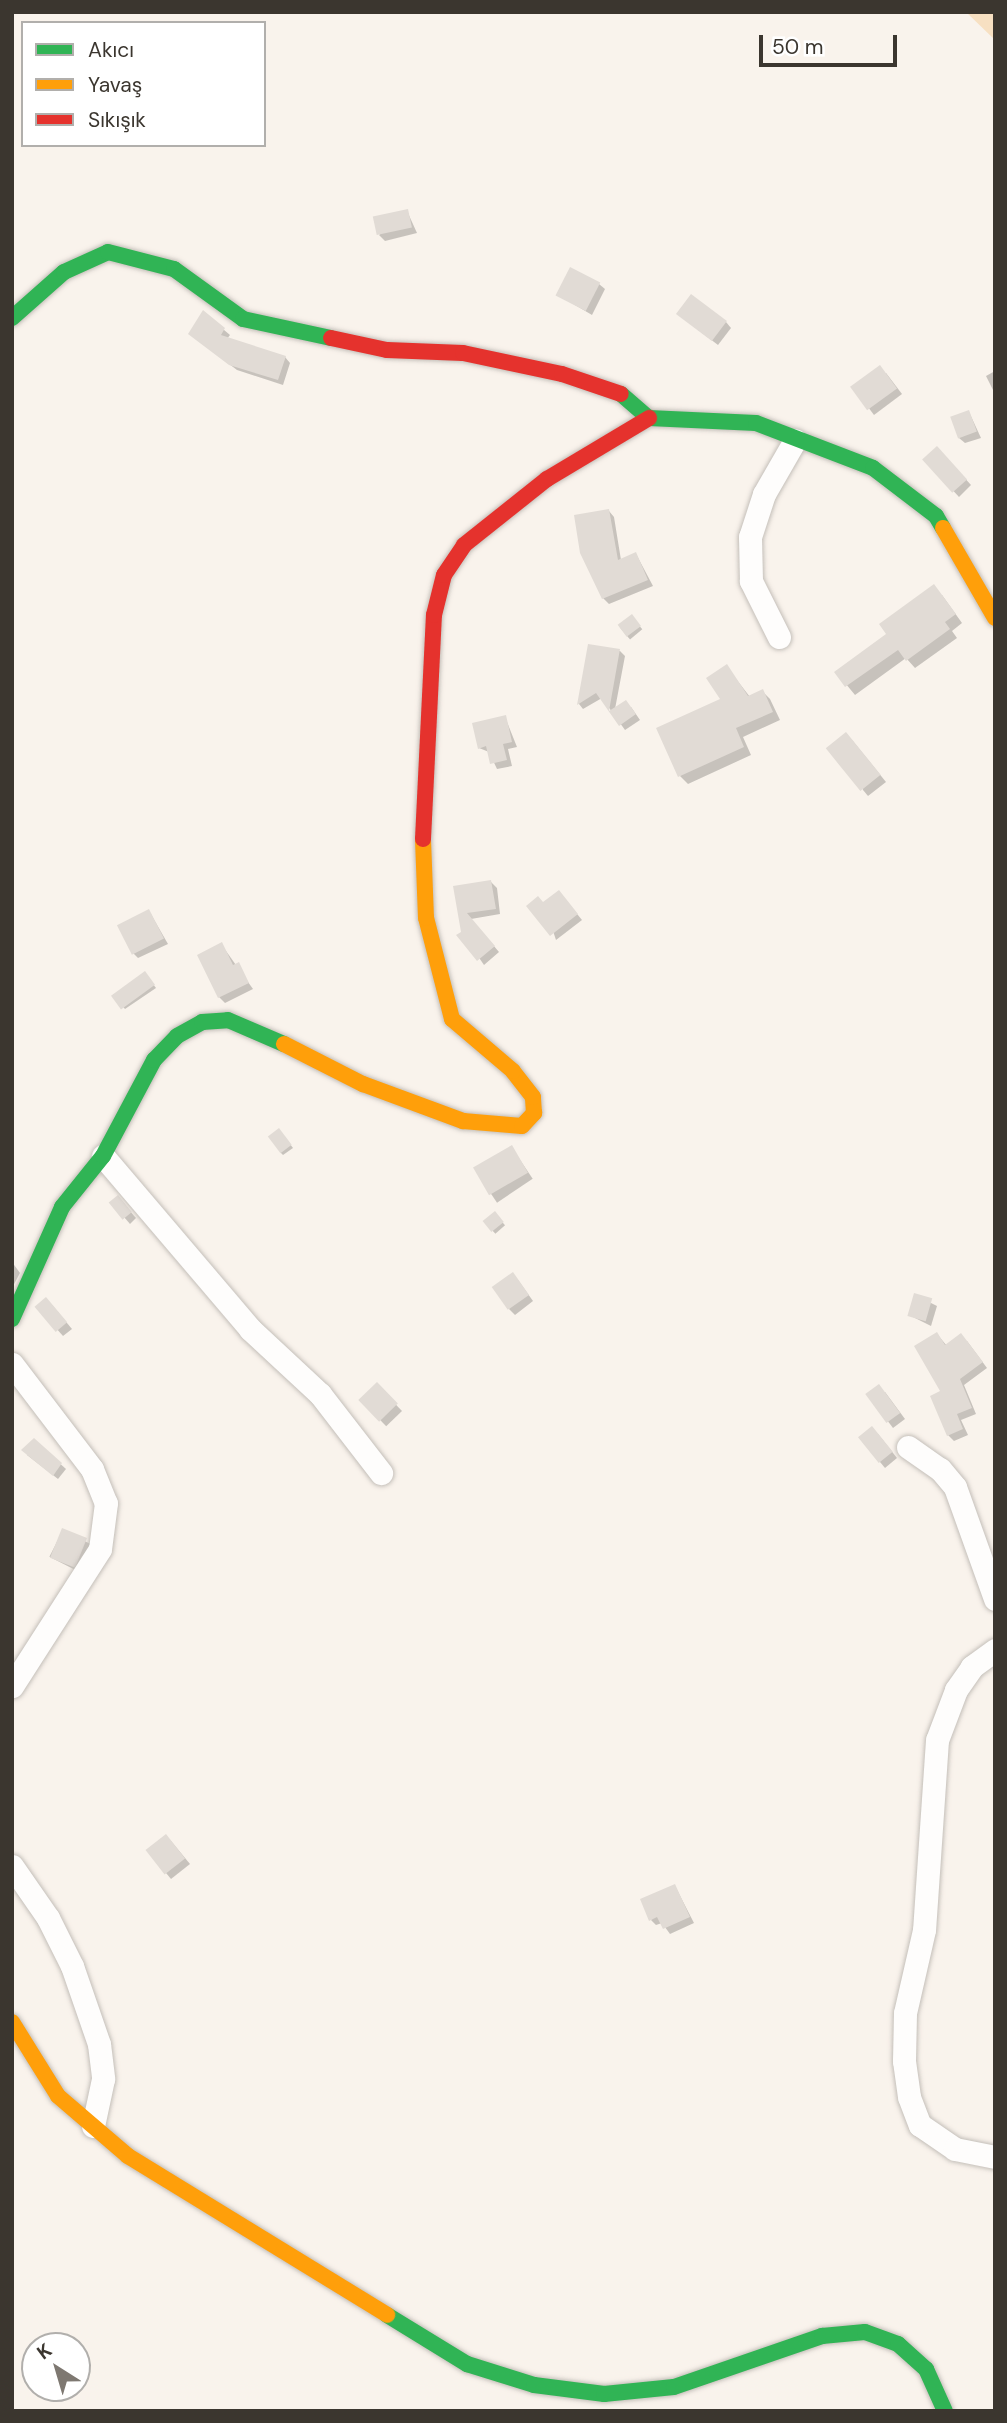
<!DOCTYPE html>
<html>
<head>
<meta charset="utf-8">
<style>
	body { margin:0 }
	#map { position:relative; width:1007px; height:2423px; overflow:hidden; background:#f9f3ec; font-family:"DM Sans",sans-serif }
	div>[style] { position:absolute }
	.green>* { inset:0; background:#f7e0c2 }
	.shadow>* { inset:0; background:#0003; transform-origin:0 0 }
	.building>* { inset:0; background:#e1dbd5; transform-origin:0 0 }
	.roads { filter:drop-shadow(0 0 2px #c4bfb9) drop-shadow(0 0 2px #c4bfb9) }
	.street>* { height:23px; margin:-11.5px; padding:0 11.5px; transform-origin:11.5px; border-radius:11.5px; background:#fefdfc }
	.fast>* { height:16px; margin:-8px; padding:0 8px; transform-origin:8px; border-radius:8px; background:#30b455 }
	.slow>* { height:16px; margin:-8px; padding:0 8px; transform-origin:8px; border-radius:8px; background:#ff9f0a }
	.jam>* { height:16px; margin:-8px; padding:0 8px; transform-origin:8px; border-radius:8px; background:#e5322d }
	span { translate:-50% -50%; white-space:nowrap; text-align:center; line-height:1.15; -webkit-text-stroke:6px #fff; paint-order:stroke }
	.frame { position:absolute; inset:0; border:14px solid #3b362f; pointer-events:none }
	.legend { position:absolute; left:21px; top:21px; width:245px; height:126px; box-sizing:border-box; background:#fff; border:2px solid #b1afac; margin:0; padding:9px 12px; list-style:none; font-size:21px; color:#3b362f }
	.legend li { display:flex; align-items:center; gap:14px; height:35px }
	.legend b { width:35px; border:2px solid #b1afac }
	.north { position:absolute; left:21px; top:2332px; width:70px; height:70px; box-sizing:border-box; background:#fff; border:2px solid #b1afac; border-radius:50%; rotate:323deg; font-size:19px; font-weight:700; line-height:28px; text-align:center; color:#3b362f }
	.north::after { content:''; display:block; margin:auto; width:24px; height:32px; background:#7e7871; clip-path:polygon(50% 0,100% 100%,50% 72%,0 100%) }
	.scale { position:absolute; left:759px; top:35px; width:138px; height:32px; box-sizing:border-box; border:4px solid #3b362f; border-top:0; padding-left:9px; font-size:21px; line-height:24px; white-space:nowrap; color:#3b362f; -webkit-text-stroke:5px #fff; paint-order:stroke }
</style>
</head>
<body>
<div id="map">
	<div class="green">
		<div style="clip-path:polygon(966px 12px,995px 12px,995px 40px)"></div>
	</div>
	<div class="shadow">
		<div style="clip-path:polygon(407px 211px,417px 233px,385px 241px,379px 235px)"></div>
		<div style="clip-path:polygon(599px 284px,605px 289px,592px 315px,558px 295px)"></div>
		<div style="clip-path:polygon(204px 313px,230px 335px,227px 339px,285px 357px,290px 363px,283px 385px,237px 370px,196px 339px)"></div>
		<div style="clip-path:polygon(684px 319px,726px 322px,731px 328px,718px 345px)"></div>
		<div style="clip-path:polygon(995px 371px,995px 394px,986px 376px)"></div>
		<div style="clip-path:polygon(886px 373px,902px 394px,874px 415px,853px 387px)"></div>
		<div style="clip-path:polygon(969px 412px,981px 438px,965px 443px,959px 438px)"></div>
		<div style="clip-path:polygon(943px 454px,971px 485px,959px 497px,925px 460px)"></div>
		<div style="clip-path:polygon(609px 511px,614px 517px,621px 560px,636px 554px,653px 586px,609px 604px,603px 598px)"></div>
		<div style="clip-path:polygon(942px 595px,962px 623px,952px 631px,957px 638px,915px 668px,906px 658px,855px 695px,836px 672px)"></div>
		<div style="left:632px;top:617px;width:16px;height:16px;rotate:50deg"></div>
		<div style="clip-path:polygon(589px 646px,620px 651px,625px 656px,615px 709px,631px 707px,640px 720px,625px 730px,602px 698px,583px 709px,579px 704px)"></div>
		<div style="clip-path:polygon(726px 666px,750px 697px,762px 691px,770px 699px,780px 720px,743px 737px,751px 755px,688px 784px,680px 776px,722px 700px)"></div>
		<div style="clip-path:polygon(505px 717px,517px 747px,508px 749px,512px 766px,497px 769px,489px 752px,479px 748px)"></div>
		<div style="clip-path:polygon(852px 740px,886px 782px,868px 796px,863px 790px)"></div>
		<div style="clip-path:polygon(491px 882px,497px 888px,500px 914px,471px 919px,499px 952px,484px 965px,462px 933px,455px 888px)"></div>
		<div style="clip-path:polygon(564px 898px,582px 920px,556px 940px,544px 904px)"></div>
		<div style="clip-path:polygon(149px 911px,168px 944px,138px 958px,133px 953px)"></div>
		<div style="clip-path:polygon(221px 944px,253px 989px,225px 1003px,219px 997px)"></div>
		<div style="clip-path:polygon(147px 976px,156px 988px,125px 1009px,113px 995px)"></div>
		<div style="clip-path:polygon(281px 1132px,293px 1148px,283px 1155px,281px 1153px)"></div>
		<div style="left:512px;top:1148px;width:37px;height:43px;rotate:56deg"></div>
		<div style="clip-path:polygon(112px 1203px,123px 1203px,136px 1218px,130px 1224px)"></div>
		<div style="left:495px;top:1214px;width:15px;height:13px;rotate:48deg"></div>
		<div style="clip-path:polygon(12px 1262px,20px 1273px,12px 1288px)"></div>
		<div style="clip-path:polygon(518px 1280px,533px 1301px,515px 1315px,509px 1309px)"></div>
		<div style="clip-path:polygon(915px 1295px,937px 1306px,931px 1326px,909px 1315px)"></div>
		<div style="clip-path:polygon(52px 1305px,72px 1329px,63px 1336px,39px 1309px)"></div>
		<div style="clip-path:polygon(937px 1334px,947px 1346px,967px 1341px,987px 1368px,964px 1385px,976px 1414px,961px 1420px,968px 1435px,954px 1441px,948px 1435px)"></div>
		<div style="left:377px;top:1385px;width:36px;height:22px;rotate:46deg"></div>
		<div style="clip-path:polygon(885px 1392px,905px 1419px,893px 1428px,868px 1395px)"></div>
		<div style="clip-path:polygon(878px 1434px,897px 1458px,885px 1468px,860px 1438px)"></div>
		<div style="clip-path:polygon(34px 1440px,66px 1469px,58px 1479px,27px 1455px)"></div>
		<div style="left:63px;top:1530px;width:33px;height:30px;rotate:27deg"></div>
		<div style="clip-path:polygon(171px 1841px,190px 1864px,171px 1879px,166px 1873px)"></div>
		<div style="clip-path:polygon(675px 1886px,694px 1923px,670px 1934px,662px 1923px,656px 1925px,651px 1920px)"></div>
	</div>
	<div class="building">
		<div style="left:408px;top:209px;width:19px;height:36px;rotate:78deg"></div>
		<div style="left:570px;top:267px;width:34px;height:32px;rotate:27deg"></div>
		<div style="left:691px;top:294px;width:45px;height:25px;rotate:37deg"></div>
		<div style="clip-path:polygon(203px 310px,225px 328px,221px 335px,286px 356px,278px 380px,229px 365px,188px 334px)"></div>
		<div style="left:880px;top:365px;width:29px;height:37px;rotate:54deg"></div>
		<div style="left:969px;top:410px;width:23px;height:20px;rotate:70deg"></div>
		<div style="left:937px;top:446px;width:45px;height:20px;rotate:48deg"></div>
		<div style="clip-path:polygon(609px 509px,618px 560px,636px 552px,648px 580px,602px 599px,580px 553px,574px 515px)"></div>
		<div style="clip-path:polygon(934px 584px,956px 614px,945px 622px,950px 629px,906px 661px,898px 650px,845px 687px,834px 672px,886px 634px,879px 624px)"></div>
		<div style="left:632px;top:614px;width:15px;height:18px;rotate:53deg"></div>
		<div style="clip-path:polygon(588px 644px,620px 649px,609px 711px,626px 700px,636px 714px,619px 726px,596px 693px,577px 705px)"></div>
		<div style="clip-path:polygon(727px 664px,748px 696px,763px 689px,773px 712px,736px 728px,744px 747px,678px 777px,656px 728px,720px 699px,706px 678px)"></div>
		<div style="clip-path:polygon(506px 715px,512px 742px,503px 744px,507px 760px,490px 764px,486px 746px,478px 749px,472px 723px)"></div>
		<div style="left:846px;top:732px;width:55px;height:26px;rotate:51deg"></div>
		<div style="clip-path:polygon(491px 880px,496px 909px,467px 913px,495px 946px,477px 961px,456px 935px,461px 932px,453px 886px)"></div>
		<div style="clip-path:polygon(559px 890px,578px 914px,550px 936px,526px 906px,538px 896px,543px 902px)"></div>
		<div style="left:149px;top:909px;width:33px;height:36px;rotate:63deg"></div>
		<div style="clip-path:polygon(222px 942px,233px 965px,239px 962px,249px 983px,218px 998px,197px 955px)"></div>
		<div style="left:145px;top:971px;width:17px;height:42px;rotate:54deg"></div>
		<div style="left:279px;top:1128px;width:21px;height:14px;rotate:53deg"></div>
		<div style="left:512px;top:1145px;width:32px;height:45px;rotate:60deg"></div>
		<div style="left:118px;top:1195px;width:22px;height:12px;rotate:51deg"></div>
		<div style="left:495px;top:1211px;width:14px;height:16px;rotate:51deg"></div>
		<div style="left:513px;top:1272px;width:28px;height:26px;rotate:55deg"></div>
		<div style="left:914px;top:1293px;width:19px;height:24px;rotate:16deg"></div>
		<div style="left:46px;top:1297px;width:33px;height:15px;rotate:50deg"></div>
		<div style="clip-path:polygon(937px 1332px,945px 1345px,961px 1333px,983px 1362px,960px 1379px,972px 1408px,957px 1414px,963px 1429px,947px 1436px,930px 1396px,940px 1391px,914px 1346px)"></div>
		<div style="left:377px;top:1382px;width:30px;height:26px;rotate:46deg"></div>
		<div style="left:879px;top:1384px;width:36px;height:17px;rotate:54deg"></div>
		<div style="left:872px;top:1426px;width:33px;height:18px;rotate:51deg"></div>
		<div style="clip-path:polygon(34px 1438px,62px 1463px,53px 1476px,21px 1450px)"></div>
		<div style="left:62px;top:1528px;width:27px;height:32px;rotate:22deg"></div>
		<div style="left:166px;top:1834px;width:31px;height:26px;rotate:52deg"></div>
		<div style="clip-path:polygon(675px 1884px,690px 1917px,663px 1929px,657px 1917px,649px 1921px,640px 1899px)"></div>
	</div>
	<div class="roads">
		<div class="street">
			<div style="left:779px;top:637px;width:63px;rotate:-116.6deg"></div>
			<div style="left:751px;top:581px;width:44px;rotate:-91.3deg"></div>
			<div style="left:750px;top:537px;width:45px;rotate:-72deg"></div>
			<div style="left:764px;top:494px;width:62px;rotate:-60.1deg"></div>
			<div style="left:103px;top:1156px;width:227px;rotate:49.6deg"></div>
			<div style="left:250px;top:1329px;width:96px;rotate:42.9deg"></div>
			<div style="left:320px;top:1394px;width:100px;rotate:52.3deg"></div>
			<div style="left:12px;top:1364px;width:132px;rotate:52.7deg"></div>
			<div style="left:92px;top:1469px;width:37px;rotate:68deg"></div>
			<div style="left:106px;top:1503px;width:46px;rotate:97.4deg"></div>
			<div style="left:100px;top:1549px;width:163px;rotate:122.7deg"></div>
			<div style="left:908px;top:1447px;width:39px;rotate:35deg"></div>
			<div style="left:940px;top:1469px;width:23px;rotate:50deg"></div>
			<div style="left:955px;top:1487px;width:119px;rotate:70.3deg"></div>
			<div style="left:995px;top:1650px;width:29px;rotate:144deg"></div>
			<div style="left:972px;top:1667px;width:28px;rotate:125deg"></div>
			<div style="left:956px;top:1690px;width:53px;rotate:110.8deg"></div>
			<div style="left:937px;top:1740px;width:190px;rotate:93.9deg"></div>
			<div style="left:924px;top:1930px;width:85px;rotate:102.9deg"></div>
			<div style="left:905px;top:2013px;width:48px;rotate:91.2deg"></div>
			<div style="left:904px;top:2061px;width:36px;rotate:82deg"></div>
			<div style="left:909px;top:2097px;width:30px;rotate:69deg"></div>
			<div style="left:920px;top:2125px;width:42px;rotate:34.4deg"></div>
			<div style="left:955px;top:2149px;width:41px;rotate:11.3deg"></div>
			<div style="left:12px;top:1866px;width:63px;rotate:55.3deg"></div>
			<div style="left:48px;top:1918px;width:54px;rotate:63.4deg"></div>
			<div style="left:72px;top:1966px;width:83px;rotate:70.9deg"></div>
			<div style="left:99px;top:2044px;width:35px;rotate:83deg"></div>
			<div style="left:103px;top:2079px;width:48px;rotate:102deg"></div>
		</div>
		<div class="fast">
			<div style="left:12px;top:318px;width:69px;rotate:-41.5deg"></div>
			<div style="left:64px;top:272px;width:48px;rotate:-24.4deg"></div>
			<div style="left:108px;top:252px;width:68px;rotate:14.4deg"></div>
			<div style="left:174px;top:269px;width:85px;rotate:35.9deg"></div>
			<div style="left:243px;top:319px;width:90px;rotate:12.2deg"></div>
			<div style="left:621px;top:394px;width:37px;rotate:41deg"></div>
			<div style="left:649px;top:418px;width:107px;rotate:2.7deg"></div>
			<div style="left:756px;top:423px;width:125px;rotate:21deg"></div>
			<div style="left:873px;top:468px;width:79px;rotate:37.3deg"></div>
			<div style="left:936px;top:516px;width:14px;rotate:60deg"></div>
			<div style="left:12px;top:1319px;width:123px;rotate:-65.9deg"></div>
			<div style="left:62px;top:1207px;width:65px;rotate:-51.2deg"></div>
			<div style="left:103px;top:1156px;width:109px;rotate:-62deg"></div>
			<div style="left:154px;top:1060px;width:33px;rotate:-46deg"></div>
			<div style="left:177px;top:1036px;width:29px;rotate:-29deg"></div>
			<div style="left:202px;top:1022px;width:26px;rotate:-4deg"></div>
			<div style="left:228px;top:1020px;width:61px;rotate:23.2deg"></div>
			<div style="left:387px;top:2315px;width:94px;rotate:31.5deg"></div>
			<div style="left:467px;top:2364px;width:70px;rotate:17.4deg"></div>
			<div style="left:534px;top:2385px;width:71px;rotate:7.3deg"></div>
			<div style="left:604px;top:2394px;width:70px;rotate:-5.7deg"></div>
			<div style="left:674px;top:2387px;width:157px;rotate:-19deg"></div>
			<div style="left:822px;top:2336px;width:43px;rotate:-5.3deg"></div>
			<div style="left:865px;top:2332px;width:35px;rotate:20deg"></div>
			<div style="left:898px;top:2344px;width:38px;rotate:42deg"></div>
			<div style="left:926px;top:2369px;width:46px;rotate:65.7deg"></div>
		</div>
		<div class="slow">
			<div style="left:943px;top:528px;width:104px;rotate:60deg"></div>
			<div style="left:284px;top:1044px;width:89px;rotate:26.9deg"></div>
			<div style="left:363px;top:1084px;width:107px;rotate:20.3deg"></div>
			<div style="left:463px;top:1121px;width:59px;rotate:4.8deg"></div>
			<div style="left:522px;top:1126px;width:18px;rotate:-47deg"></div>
			<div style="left:534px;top:1113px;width:16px;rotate:-94deg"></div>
			<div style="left:533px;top:1097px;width:33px;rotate:-128deg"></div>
			<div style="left:513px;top:1071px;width:80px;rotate:-139.6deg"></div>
			<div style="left:452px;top:1019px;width:104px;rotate:-104.4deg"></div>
			<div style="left:426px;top:918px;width:79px;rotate:-92.2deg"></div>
			<div style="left:12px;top:2022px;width:87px;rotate:58.1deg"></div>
			<div style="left:58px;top:2096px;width:92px;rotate:40.6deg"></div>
			<div style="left:128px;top:2156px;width:304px;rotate:31.5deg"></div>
		</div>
		<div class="jam">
			<div style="left:331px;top:338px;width:57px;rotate:12.1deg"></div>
			<div style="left:387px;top:350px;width:76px;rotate:2.3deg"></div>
			<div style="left:463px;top:353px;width:101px;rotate:12deg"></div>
			<div style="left:562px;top:374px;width:62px;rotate:18.7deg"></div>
			<div style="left:423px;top:839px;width:224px;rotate:-87.2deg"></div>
			<div style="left:434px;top:615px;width:41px;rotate:-76deg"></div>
			<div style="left:444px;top:575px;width:36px;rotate:-56deg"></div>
			<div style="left:464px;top:545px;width:106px;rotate:-38.5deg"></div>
			<div style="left:547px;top:479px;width:119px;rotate:-30.9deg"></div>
		</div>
	</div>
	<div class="frame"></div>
	<ul class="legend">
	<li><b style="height:9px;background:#30b455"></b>Akıcı</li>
	<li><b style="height:9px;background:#ff9f0a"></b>Yavaş</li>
	<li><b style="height:9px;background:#e5322d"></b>Sıkışık</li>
	</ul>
	<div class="north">K</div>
	<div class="scale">50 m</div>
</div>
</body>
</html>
